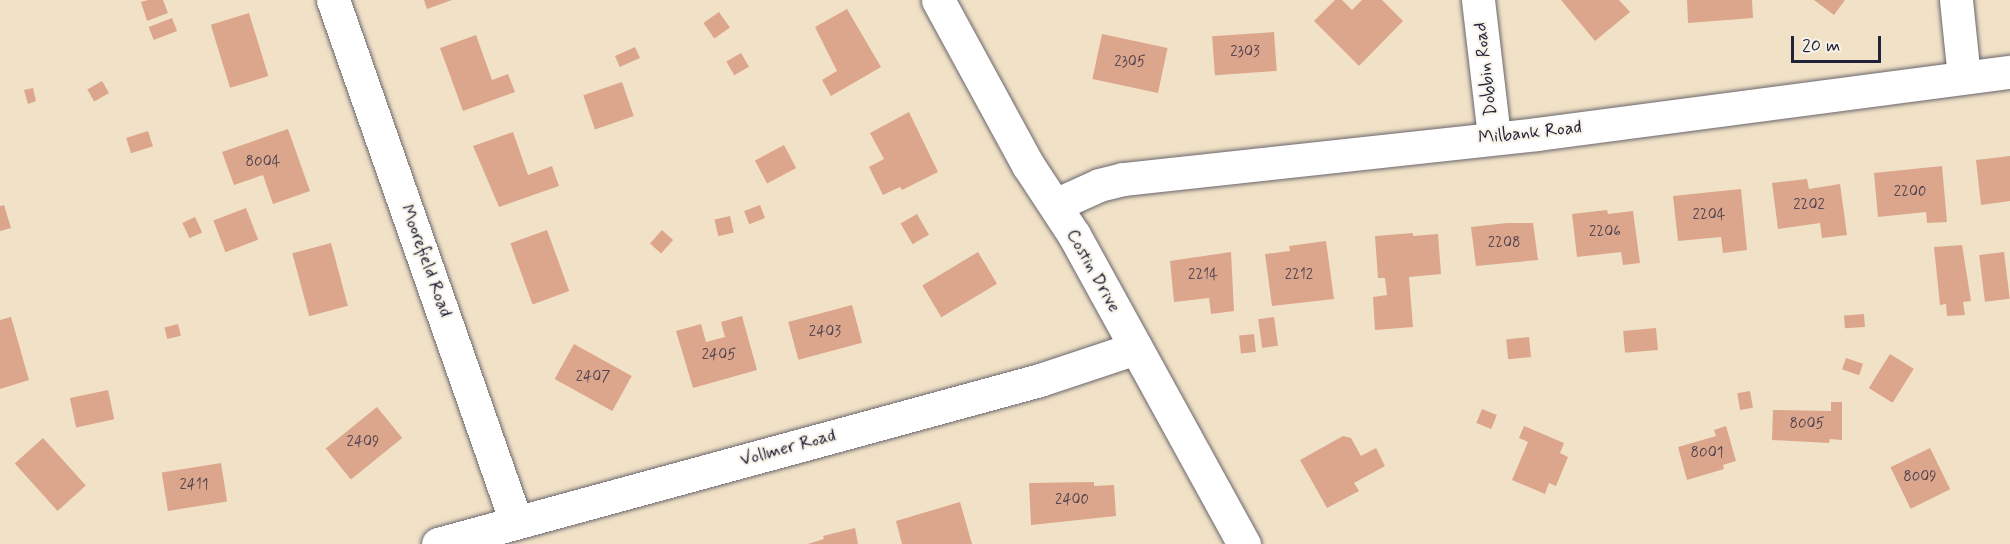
<!DOCTYPE html>
<html>
<head>
<meta charset="utf-8">
<style>
	body { margin:0 }
	#map { position:relative; width:2010px; height:544px; overflow:hidden; background:#f1e2c7; font-family:Mynerve,sans-serif }
	div>[style] { position:absolute }
	.building>* { inset:0; background:#dca68c; transform-origin:0 0 }
	.roads { filter:drop-shadow(0 0 2px #6a656c) drop-shadow(0 0 2px #6a656c) }
	.minor>* { height:33px; margin:-16.5px; padding:0 16.5px; transform-origin:16.5px; border-radius:16.5px; background:#fff }
	span { translate:-50% -50%; white-space:nowrap; text-align:center; line-height:1.15; -webkit-text-stroke:4.5px #f7f3e8; paint-order:stroke }
	.number-label { font-size:15px; color:#50434f }
	.number-label span { -webkit-text-stroke-width:0 }
	.street-label { font-size:18px; color:#22223b }
	.scale { position:absolute; left:1791px; top:36px; width:90px; height:27px; box-sizing:border-box; border:3px solid #22223b; border-top:0; padding-left:8px; font-size:18px; line-height:21px; white-space:nowrap; color:#22223b; -webkit-text-stroke:4px #f7f3e8; paint-order:stroke }
</style>
</head>
<body>
<div id="map">
	<div class="building">
		<div style="clip-path:polygon(148px 0,163px 0,168px 13px,147px 21px,141px 2px)"></div>
		<div style="clip-path:polygon(424px 0,452px 0,427px 9px)"></div>
		<div style="clip-path:polygon(1335px 0,1342px 0,1352px 10px,1362px 0,1382px 0,1403px 21px,1359px 66px,1314px 21px)"></div>
		<div style="clip-path:polygon(1561px 0,1619px 0,1630px 12px,1595px 41px)"></div>
		<div style="clip-path:polygon(1687px 0,1752px 0,1753px 18px,1688px 23px)"></div>
		<div style="clip-path:polygon(1814px 0,1845px 0,1834px 15px)"></div>
		<div style="clip-path:polygon(847px 9px,881px 67px,831px 96px,822px 80px,837px 71px,815px 27px)"></div>
		<div style="left:719px;top:12px;width:19px;height:19px;rotate:55deg"></div>
		<div style="left:249px;top:13px;width:66px;height:40px;rotate:73deg"></div>
		<div style="left:172px;top:18px;width:14px;height:25px;rotate:69deg"></div>
		<div style="left:1274px;top:32px;width:39px;height:62px;rotate:86deg"></div>
		<div style="left:1102px;top:34px;width:67px;height:46px;rotate:12deg"></div>
		<div style="clip-path:polygon(476px 35px,492px 80px,508px 74px,515px 92px,463px 111px,440px 48px)"></div>
		<div style="left:635px;top:47px;width:12px;height:22px;rotate:66deg"></div>
		<div style="left:741px;top:53px;width:16px;height:17px;rotate:60deg"></div>
		<div style="left:102px;top:81px;width:14px;height:17px;rotate:60deg"></div>
		<div style="left:622px;top:82px;width:36px;height:41px;rotate:71deg"></div>
		<div style="clip-path:polygon(33px 88px,36px 101px,28px 104px,24px 90px)"></div>
		<div style="clip-path:polygon(909px 112px,938px 172px,902px 190px,900px 187px,883px 195px,869px 167px,884px 159px,870px 133px)"></div>
		<div style="clip-path:polygon(288px 129px,310px 191px,273px 204px,263px 175px,234px 185px,222px 152px)"></div>
		<div style="left:148px;top:131px;width:16px;height:23px;rotate:72deg"></div>
		<div style="clip-path:polygon(513px 132px,528px 175px,552px 166px,559px 186px,499px 207px,473px 146px)"></div>
		<div style="left:784px;top:145px;width:26px;height:33px;rotate:62deg"></div>
		<div style="clip-path:polygon(2010px 156px,2010px 201px,1981px 205px,1976px 160px)"></div>
		<div style="clip-path:polygon(1942px 166px,1947px 222px,1927px 223px,1926px 212px,1878px 217px,1874px 173px)"></div>
		<div style="clip-path:polygon(1807px 179px,1809px 189px,1840px 184px,1847px 235px,1822px 238px,1820px 223px,1778px 229px,1772px 183px)"></div>
		<div style="clip-path:polygon(1741px 189px,1747px 250px,1723px 253px,1721px 237px,1678px 241px,1673px 196px)"></div>
		<div style="clip-path:polygon(4px 205px,11px 228px,0 231px,0 206px)"></div>
		<div style="left:760px;top:205px;width:14px;height:17px;rotate:69deg"></div>
		<div style="left:246px;top:208px;width:34px;height:35px;rotate:69deg"></div>
		<div style="clip-path:polygon(1607px 210px,1608px 214px,1633px 211px,1640px 263px,1623px 265px,1621px 252px,1577px 257px,1572px 214px)"></div>
		<div style="left:917px;top:214px;width:24px;height:19px;rotate:60deg"></div>
		<div style="left:730px;top:216px;width:17px;height:16px;rotate:77deg"></div>
		<div style="left:195px;top:217px;width:17px;height:14px;rotate:65deg"></div>
		<div style="clip-path:polygon(1507px 223px,1533px 223px,1538px 260px,1476px 266px,1471px 227px)"></div>
		<div style="left:547px;top:230px;width:65px;height:39px;rotate:70deg"></div>
		<div style="left:662px;top:230px;width:15px;height:18px;rotate:42deg"></div>
		<div style="clip-path:polygon(1413px 233px,1413px 236px,1438px 234px,1441px 274px,1409px 277px,1413px 327px,1375px 330px,1373px 297px,1387px 295px,1385px 278px,1378px 278px,1375px 236px)"></div>
		<div style="clip-path:polygon(1326px 241px,1334px 299px,1272px 306px,1265px 254px,1290px 251px,1289px 246px)"></div>
		<div style="left:331px;top:243px;width:65px;height:40px;rotate:75deg"></div>
		<div style="clip-path:polygon(1962px 245px,1971px 301px,1963px 302px,1965px 315px,1947px 316px,1946px 304px,1940px 305px,1934px 247px)"></div>
		<div style="left:978px;top:252px;width:37px;height:65px;rotate:59deg"></div>
		<div style="clip-path:polygon(1231px 252px,1234px 311px,1211px 314px,1209px 298px,1174px 302px,1170px 261px)"></div>
		<div style="left:2004px;top:252px;width:47px;height:25px;rotate:83deg"></div>
		<div style="left:852px;top:305px;width:39px;height:66px;rotate:75deg"></div>
		<div style="left:1864px;top:314px;width:13px;height:20px;rotate:86deg"></div>
		<div style="clip-path:polygon(742px 316px,757px 370px,693px 388px,676px 331px,701px 324px,706px 342px,725px 337px,721px 322px)"></div>
		<div style="clip-path:polygon(11px 317px,29px 380px,0 389px,0 320px)"></div>
		<div style="left:1274px;top:317px;width:29px;height:16px;rotate:82deg"></div>
		<div style="left:178px;top:324px;width:12px;height:14px;rotate:76deg"></div>
		<div style="left:1656px;top:328px;width:22px;height:33px;rotate:85deg"></div>
		<div style="left:1254px;top:334px;width:18px;height:15px;rotate:84deg"></div>
		<div style="left:1529px;top:337px;width:20px;height:23px;rotate:84deg"></div>
		<div style="left:574px;top:344px;width:66px;height:40px;rotate:29deg"></div>
		<div style="left:1890px;top:354px;width:28px;height:40px;rotate:32deg"></div>
		<div style="left:1846px;top:358px;width:18px;height:12px;rotate:19deg"></div>
		<div style="left:108px;top:390px;width:30px;height:39px;rotate:78deg"></div>
		<div style="left:1750px;top:391px;width:17px;height:13px;rotate:80deg"></div>
		<div style="clip-path:polygon(1831px 402px,1842px 402px,1842px 440px,1830px 439px,1829px 443px,1772px 440px,1773px 410px,1831px 411px)"></div>
		<div style="left:377px;top:407px;width:40px;height:66px;rotate:51deg"></div>
		<div style="left:1482px;top:409px;width:16px;height:15px;rotate:22deg"></div>
		<div style="clip-path:polygon(1524px 426px,1564px 443px,1560px 453px,1568px 457px,1556px 486px,1549px 483px,1545px 494px,1512px 480px,1528px 442px,1519px 438px)"></div>
		<div style="clip-path:polygon(1726px 426px,1736px 461px,1723px 465px,1724px 469px,1687px 480px,1678px 447px,1716px 436px,1714px 430px)"></div>
		<div style="clip-path:polygon(1343px 436px,1351px 438px,1361px 456px,1376px 448px,1385px 466px,1354px 483px,1359px 491px,1327px 508px,1300px 460px)"></div>
		<div style="left:43px;top:438px;width:64px;height:38px;rotate:48deg"></div>
		<div style="left:1930px;top:448px;width:46px;height:44px;rotate:64deg"></div>
		<div style="left:221px;top:463px;width:39px;height:60px;rotate:81deg"></div>
		<div style="clip-path:polygon(1094px 482px,1094px 486px,1114px 485px,1116px 516px,1031px 525px,1029px 483px)"></div>
		<div style="clip-path:polygon(960px 502px,972px 544px,902px 544px,896px 521px)"></div>
		<div style="clip-path:polygon(855px 528px,858px 544px,808px 544px,824px 539px,823px 536px)"></div>
	</div>
	<div class="roads">
		<div class="minor">
			<div style="left:333px;top:0;width:553px;rotate:70.68deg"></div>
			<div style="left:938px;top:0;width:188px;rotate:61.4deg"></div>
			<div style="left:1028px;top:165px;width:84px;rotate:56.7deg"></div>
			<div style="left:1074px;top:235px;width:353px;rotate:61.2deg"></div>
			<div style="left:1478px;top:0;width:138px;rotate:83.3deg"></div>
			<div style="left:1956px;top:0;width:77px;rotate:84.1deg"></div>
			<div style="left:1055px;top:205px;width:48px;rotate:-24.4deg"></div>
			<div style="left:1099px;top:185px;width:25px;rotate:-14deg"></div>
			<div style="left:1123px;top:179px;width:416px;rotate:-6.2deg"></div>
			<div style="left:1537px;top:134px;width:477px;rotate:-7.5deg"></div>
			<div style="left:438px;top:544px;width:624px;rotate:-15.24deg"></div>
			<div style="left:1040px;top:380px;width:101px;rotate:-18.4deg"></div>
		</div>
	</div>
	<div class="number-label">
		<span style="left:1245px;top:53px">2303</span>
		<span style="left:1130px;top:63px">2305</span>
		<span style="left:263px;top:163px">8004</span>
		<span style="left:1910px;top:193px">2200</span>
		<span style="left:1809px;top:206px">2202</span>
		<span style="left:1709px;top:216px">2204</span>
		<span style="left:1605px;top:233px">2206</span>
		<span style="left:1504px;top:244px">2208</span>
		<span style="left:1203px;top:276px">2214</span>
		<span style="left:1299px;top:276px">2212</span>
		<span style="left:825px;top:333px">2403</span>
		<span style="left:719px;top:356px">2405</span>
		<span style="left:593px;top:378px">2407</span>
		<span style="left:1807px;top:425px">8005</span>
		<span style="left:363px;top:443px">2409</span>
		<span style="left:1707px;top:454px">8001</span>
		<span style="left:1920px;top:478px">8009</span>
		<span style="left:194px;top:486px">2411</span>
		<span style="left:1072px;top:501px">2400</span>
	</div>
	<div class="street-label">
		<span style="left:1486px;top:69px;rotate:-97deg">Dobbin Road</span>
		<span style="left:1530px;top:133px;rotate:-6deg">Milbank Road</span>
		<span style="left:426px;top:261px;rotate:70deg">Moorefield Road</span>
		<span style="left:1093px;top:271px;rotate:61deg">Costin Drive</span>
		<span style="left:788px;top:448px;rotate:-15deg">Vollmer Road</span>
	</div>
	<div class="scale">20 m</div>
</div>
</body>
</html>
